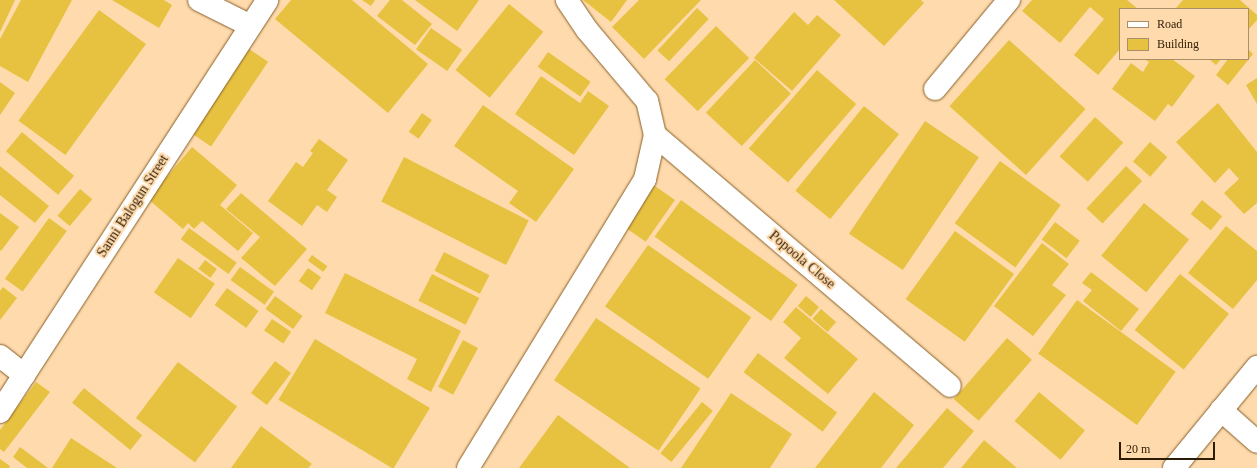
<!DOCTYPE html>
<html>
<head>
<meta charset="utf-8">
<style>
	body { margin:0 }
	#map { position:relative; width:1257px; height:468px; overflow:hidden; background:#fedaad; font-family:Georgia,serif }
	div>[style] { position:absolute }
	.building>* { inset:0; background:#e7c241; transform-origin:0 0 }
	.roads { filter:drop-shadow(0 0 1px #886027) drop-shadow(0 0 1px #886027) }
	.minor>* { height:22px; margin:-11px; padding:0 11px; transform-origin:11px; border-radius:11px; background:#fff }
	span { translate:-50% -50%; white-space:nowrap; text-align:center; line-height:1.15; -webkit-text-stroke:4px #fedaad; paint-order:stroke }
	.street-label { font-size:14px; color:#2d1c05 }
	.legend { position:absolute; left:1119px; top:8px; width:130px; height:52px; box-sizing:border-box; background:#fedaad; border:1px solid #aa8e6a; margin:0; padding:5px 7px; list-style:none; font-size:12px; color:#2d1c05 }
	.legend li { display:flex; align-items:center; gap:8px; height:20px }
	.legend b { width:20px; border:1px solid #aa8e6a }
	.scale { position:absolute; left:1119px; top:442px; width:96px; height:18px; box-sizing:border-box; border:2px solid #2d1c05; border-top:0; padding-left:5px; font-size:12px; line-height:14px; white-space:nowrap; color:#2d1c05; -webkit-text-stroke:3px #fedaad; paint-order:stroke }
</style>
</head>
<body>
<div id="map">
	<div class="building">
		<div style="clip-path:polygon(0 0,15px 0,0 32px)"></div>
		<div style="clip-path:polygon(21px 0,72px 0,28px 82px,0 66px,0 39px)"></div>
		<div style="clip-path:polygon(112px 0,164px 0,172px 5px,159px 28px)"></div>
		<div style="clip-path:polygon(291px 0,352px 0,428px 64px,388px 113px,275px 19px)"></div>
		<div style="clip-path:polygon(362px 0,375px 0,371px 6px)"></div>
		<div style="clip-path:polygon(390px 0,402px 0,432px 24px,415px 45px,377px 16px)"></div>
		<div style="clip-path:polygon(415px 0,479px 0,457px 31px)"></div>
		<div style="clip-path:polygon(583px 0,627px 0,611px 22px)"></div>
		<div style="clip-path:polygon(639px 0,701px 0,644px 59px,612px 27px)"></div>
		<div style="clip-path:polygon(834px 0,921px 0,924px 3px,884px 46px)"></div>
		<div style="clip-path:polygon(1032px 0,1127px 0,1138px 9px,1120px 9px,1120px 49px,1098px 75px,1074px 55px,1104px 19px,1090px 7px,1060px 43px,1022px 11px)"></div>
		<div style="clip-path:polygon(1183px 0,1240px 0,1257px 15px,1257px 20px,1248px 30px,1248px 9px,1175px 9px)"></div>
		<div style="left:509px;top:4px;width:44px;height:85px;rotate:39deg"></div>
		<div style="left:697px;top:8px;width:16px;height:58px;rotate:43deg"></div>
		<div style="left:99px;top:10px;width:58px;height:137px;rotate:36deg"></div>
		<div style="clip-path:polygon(794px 12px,808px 25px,817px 15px,841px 35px,792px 91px,754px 58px)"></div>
		<div style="left:716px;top:26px;width:46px;height:74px;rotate:44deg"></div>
		<div style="left:431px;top:28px;width:38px;height:26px;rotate:35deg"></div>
		<div style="left:1009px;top:40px;width:103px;height:89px;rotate:42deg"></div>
		<div style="left:249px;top:49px;width:23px;height:102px;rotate:34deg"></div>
		<div style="clip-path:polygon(1248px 49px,1253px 54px,1228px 85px,1216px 75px,1228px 59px,1248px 59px)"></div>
		<div style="left:548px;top:52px;width:52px;height:18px;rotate:35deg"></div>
		<div style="clip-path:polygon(1144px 59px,1172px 59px,1195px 76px,1172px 107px,1168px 104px,1155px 121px,1112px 89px,1131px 63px,1143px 72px,1149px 62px)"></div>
		<div style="clip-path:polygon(1209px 59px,1221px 59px,1216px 65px)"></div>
		<div style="left:755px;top:60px;width:49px;height:72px;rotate:43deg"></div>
		<div style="left:817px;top:70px;width:52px;height:104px;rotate:41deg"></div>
		<div style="clip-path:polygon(541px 76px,580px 103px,588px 91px,609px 106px,574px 155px,515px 114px)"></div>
		<div style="clip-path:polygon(1257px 78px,1257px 104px,1246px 85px)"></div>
		<div style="clip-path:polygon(0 82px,15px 93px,0 115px)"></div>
		<div style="clip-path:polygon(1218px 103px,1257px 152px,1257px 203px,1244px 214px,1224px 193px,1239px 179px,1229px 168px,1215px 183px,1176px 142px)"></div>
		<div style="clip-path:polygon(483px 105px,574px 169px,536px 222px,509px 203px,518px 191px,454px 146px)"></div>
		<div style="left:864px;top:106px;width:45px;height:109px;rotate:39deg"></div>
		<div style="left:422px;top:113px;width:12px;height:23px;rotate:35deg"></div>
		<div style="left:1095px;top:117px;width:38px;height:53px;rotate:42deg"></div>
		<div style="left:925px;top:121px;width:65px;height:136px;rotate:34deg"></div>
		<div style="left:22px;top:132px;width:68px;height:25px;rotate:40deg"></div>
		<div style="clip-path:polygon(319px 139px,348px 160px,327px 190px,337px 197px,327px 212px,317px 205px,302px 226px,268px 201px,296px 162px,303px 167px,313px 153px,310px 151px)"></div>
		<div style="left:1150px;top:142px;width:23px;height:26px;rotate:41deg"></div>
		<div style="clip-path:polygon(192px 147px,237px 185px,220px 205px,253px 233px,238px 251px,202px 221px,194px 229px,188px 223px,183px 229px,148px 199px)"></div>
		<div style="left:404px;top:157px;width:140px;height:50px;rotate:27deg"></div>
		<div style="left:1000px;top:161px;width:75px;height:77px;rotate:36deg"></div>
		<div style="clip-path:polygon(0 166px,49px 206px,35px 223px,0 195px)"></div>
		<div style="left:1126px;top:166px;width:22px;height:58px;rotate:43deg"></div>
		<div style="left:652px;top:184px;width:28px;height:51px;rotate:35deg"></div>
		<div style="left:80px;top:189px;width:16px;height:35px;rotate:40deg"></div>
		<div style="clip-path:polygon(241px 193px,307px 249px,275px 286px,241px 258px,260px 237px,226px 209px)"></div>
		<div style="left:681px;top:200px;width:144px;height:45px;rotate:36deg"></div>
		<div style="left:1202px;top:200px;width:26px;height:18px;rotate:39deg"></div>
		<div style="left:1144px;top:203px;width:58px;height:68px;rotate:39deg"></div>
		<div style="clip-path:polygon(0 213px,19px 227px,1px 251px,0 250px)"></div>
		<div style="left:49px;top:218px;width:22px;height:75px;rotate:36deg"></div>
		<div style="left:1055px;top:222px;width:31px;height:22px;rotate:37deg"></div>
		<div style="clip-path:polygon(1226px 226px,1257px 251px,1257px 280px,1233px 309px,1188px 273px)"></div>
		<div style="left:189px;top:228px;width:59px;height:14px;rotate:36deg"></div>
		<div style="left:955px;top:231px;width:73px;height:84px;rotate:36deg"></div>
		<div style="clip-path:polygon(1042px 243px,1069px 264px,1052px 285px,1066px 295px,1033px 336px,994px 306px)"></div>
		<div style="left:648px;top:245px;width:126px;height:75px;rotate:35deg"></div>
		<div style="left:444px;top:252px;width:51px;height:21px;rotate:27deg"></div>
		<div style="left:312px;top:255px;width:19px;height:7px;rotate:36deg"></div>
		<div style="left:178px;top:258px;width:45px;height:42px;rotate:35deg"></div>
		<div style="left:205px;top:260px;width:15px;height:11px;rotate:37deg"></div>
		<div style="left:240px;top:267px;width:42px;height:16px;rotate:36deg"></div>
		<div style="left:308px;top:268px;width:16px;height:16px;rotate:35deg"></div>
		<div style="clip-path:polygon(1091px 272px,1139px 309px,1121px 331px,1083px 301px,1092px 290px,1082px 283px)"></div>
		<div style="clip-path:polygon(345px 273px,461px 331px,431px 392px,407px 379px,417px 359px,325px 313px)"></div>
		<div style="left:432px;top:274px;width:53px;height:30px;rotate:27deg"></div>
		<div style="left:1180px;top:274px;width:63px;height:72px;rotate:39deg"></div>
		<div style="clip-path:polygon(3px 287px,17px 298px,0 320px,0 291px)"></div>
		<div style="left:227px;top:288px;width:39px;height:21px;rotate:36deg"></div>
		<div style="left:275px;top:296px;width:34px;height:16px;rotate:36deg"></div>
		<div style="left:806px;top:296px;width:17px;height:13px;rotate:40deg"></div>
		<div style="left:1077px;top:300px;width:122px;height:66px;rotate:36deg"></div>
		<div style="clip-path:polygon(796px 307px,858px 359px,828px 394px,784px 358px,801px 338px,783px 322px)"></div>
		<div style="left:821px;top:309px;width:20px;height:13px;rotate:41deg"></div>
		<div style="left:596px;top:318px;width:126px;height:75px;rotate:34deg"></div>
		<div style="left:272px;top:319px;width:23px;height:14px;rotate:34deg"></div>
		<div style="left:1007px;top:338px;width:33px;height:81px;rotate:41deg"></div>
		<div style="left:315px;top:339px;width:134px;height:71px;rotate:31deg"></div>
		<div style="left:463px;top:340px;width:17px;height:53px;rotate:28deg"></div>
		<div style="left:758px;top:353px;width:99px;height:24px;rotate:37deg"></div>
		<div style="left:275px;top:361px;width:20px;height:40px;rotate:37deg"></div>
		<div style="left:178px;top:362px;width:74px;height:70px;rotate:37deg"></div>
		<div style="clip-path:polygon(36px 382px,50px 392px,4px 452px,0 449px,0 430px)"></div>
		<div style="left:84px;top:388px;width:75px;height:19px;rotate:39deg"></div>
		<div style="clip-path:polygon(874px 392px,914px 425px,881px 468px,815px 468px)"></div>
		<div style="left:1039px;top:392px;width:60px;height:38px;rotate:40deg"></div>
		<div style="clip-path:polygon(731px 393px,792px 434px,770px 468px,681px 468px)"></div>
		<div style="left:702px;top:402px;width:14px;height:66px;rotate:39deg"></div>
		<div style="clip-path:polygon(947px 408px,974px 431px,943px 468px,896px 468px)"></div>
		<div style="clip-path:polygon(558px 415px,630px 468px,519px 468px)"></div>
		<div style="clip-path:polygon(261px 426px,312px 464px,308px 468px,231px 468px)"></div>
		<div style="clip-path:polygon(71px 438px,117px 468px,52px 468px)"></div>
		<div style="clip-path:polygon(984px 440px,1017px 468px,961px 468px)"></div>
		<div style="clip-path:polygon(20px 447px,48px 468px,27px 468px,13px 457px)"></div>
		<div style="clip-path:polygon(0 459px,10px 466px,9px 468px,0 468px)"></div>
	</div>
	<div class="roads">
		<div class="minor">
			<div style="left:199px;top:0;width:56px;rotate:26.6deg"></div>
			<div style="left:935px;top:89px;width:116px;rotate:-50.3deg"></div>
			<div style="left:655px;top:135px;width:387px;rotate:40.4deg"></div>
			<div style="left:0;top:356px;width:31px;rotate:38deg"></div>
			<div style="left:1221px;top:410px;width:48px;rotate:41.6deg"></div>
			<div style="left:0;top:412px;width:491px;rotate:-57deg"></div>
			<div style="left:468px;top:468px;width:339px;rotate:-58.5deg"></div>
			<div style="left:645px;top:179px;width:45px;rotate:-77.2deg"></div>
			<div style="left:655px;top:135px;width:35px;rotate:-103deg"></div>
			<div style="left:647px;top:101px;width:93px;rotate:-130.2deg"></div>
			<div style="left:587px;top:30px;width:36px;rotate:-124deg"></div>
			<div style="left:1174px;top:468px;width:131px;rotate:-50.6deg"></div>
		</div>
	</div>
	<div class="street-label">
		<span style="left:133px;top:206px;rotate:-57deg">Sanni Balogun Street</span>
		<span style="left:802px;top:260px;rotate:40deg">Popoola Close</span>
	</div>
	<ul class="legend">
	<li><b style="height:5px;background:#fff"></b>Road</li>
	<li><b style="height:11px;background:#e7c241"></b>Building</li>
	</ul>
	<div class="scale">20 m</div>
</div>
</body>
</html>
